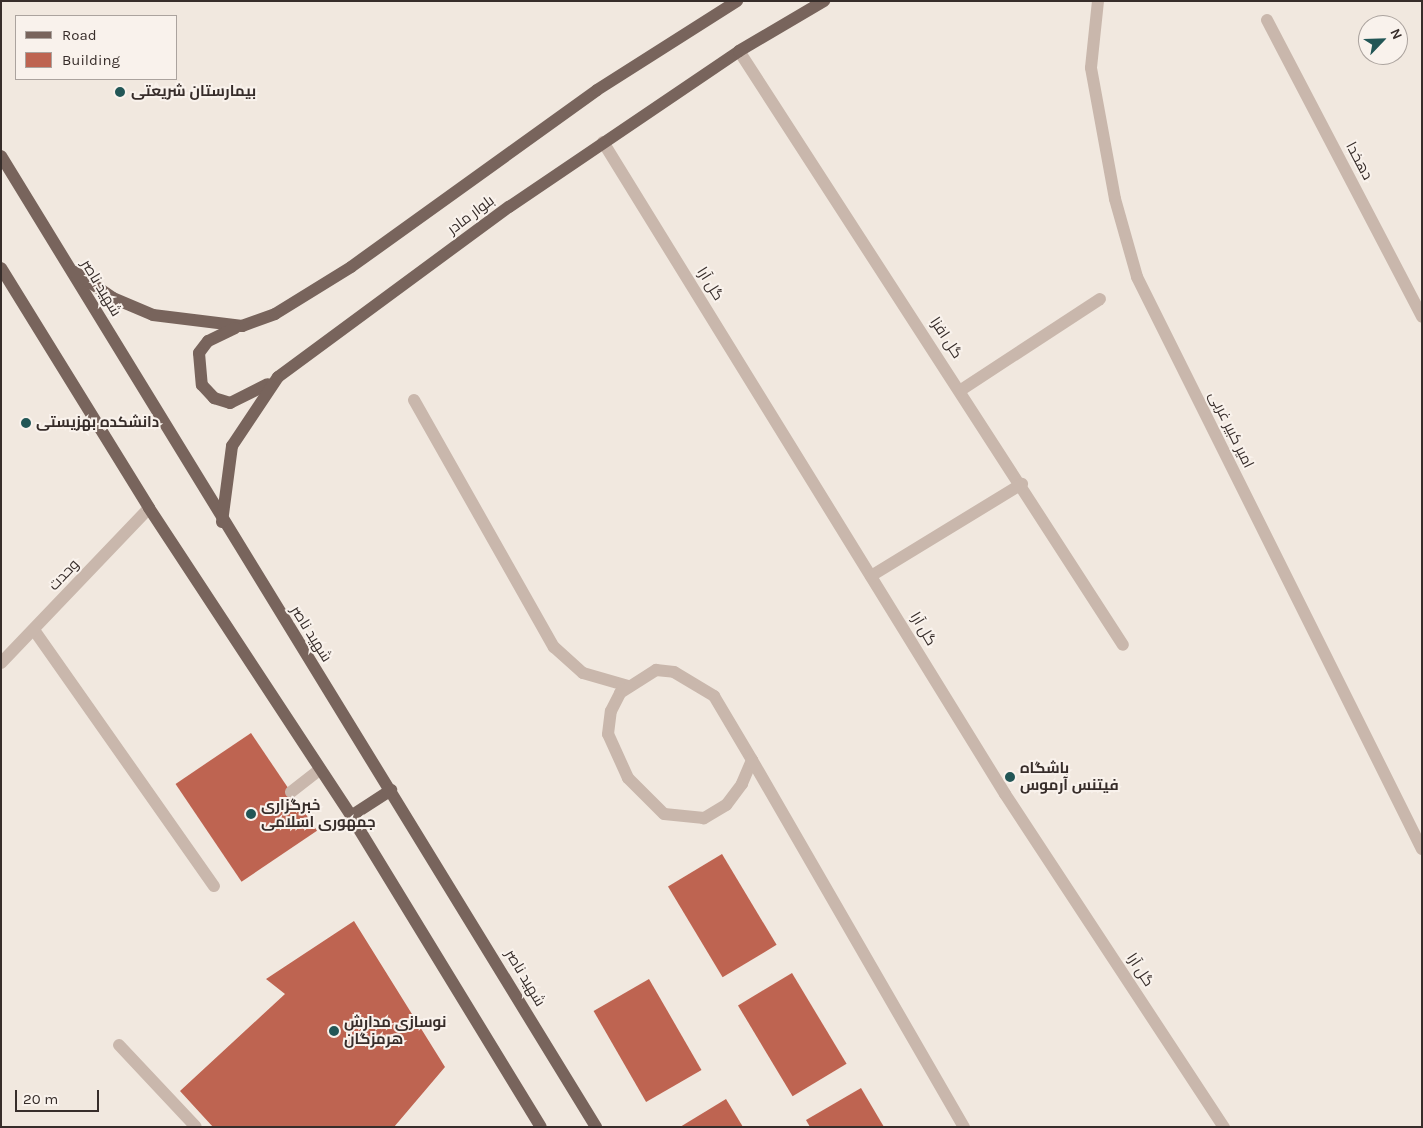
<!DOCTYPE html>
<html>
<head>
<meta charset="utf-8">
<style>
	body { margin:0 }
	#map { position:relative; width:1423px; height:1128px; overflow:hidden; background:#f1e8df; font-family:Karla,Cairo,sans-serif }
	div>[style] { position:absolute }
	.building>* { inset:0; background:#be6451; transform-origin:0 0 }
	.minor>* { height:12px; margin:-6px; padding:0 6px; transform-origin:6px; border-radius:6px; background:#c9b7ac }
	.major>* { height:12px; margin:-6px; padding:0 6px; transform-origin:6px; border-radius:6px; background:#78645c }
	.dots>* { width:14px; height:14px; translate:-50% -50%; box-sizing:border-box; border:2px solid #f9f2ec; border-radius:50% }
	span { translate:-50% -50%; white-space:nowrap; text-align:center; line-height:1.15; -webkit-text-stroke:4px #f9f2ec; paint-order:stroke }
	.poi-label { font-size:15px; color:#372d2a; font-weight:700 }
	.left { translate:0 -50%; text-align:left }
	.street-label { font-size:15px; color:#372d2a }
	.frame { position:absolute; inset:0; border:2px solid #372d2a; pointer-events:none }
	.legend { position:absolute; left:15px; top:15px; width:162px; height:65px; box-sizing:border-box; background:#f9f2ec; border:1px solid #aba39e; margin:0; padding:6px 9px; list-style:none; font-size:15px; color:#372d2a }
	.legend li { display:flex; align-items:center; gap:10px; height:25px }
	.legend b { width:25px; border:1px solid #aba39e }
	.north { position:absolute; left:1358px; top:15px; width:50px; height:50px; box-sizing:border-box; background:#f9f2ec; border:1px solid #aba39e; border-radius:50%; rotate:66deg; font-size:14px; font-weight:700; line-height:20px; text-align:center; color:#372d2a }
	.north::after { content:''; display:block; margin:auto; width:18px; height:22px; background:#225656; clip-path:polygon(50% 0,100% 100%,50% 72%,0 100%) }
	.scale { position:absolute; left:15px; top:1090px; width:84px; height:22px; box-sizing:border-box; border:2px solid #372d2a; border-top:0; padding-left:6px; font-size:15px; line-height:18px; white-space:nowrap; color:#372d2a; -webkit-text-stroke:4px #f9f2ec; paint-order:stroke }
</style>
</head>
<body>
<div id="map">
	<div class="building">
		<div style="left:251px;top:733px;width:118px;height:91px;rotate:56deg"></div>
		<div style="left:722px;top:854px;width:106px;height:63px;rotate:59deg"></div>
		<div style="clip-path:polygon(354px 921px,445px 1067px,394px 1127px,213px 1127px,180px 1091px,285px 994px,266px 979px)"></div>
		<div style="left:792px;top:973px;width:106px;height:63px;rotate:59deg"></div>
		<div style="left:649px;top:979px;width:105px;height:64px;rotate:60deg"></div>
		<div style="clip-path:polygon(861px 1088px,884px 1127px,810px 1127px,806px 1120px)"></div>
		<div style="clip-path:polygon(726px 1099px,743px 1127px,680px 1127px)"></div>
	</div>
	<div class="minor">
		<div style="left:1098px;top:1px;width:67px;rotate:96deg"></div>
		<div style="left:1091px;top:68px;width:133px;rotate:79.6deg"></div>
		<div style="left:1115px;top:199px;width:81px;rotate:74.2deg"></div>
		<div style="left:1137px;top:277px;width:639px;rotate:63.52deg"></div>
		<div style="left:1267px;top:20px;width:335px;rotate:62.4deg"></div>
		<div style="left:739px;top:51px;width:707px;rotate:57.12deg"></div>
		<div style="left:603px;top:142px;width:766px;rotate:58.34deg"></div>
		<div style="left:1005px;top:794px;width:399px;rotate:56.7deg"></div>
		<div style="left:961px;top:390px;width:166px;rotate:-33.2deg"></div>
		<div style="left:414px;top:400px;width:284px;rotate:60.5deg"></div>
		<div style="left:554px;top:647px;width:39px;rotate:42deg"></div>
		<div style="left:583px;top:673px;width:47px;rotate:16.1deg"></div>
		<div style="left:871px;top:576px;width:177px;rotate:-31.4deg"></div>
		<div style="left:34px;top:630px;width:313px;rotate:54.9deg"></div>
		<div style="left:1px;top:663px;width:214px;rotate:-46.3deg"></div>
		<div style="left:656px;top:670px;width:18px;rotate:6deg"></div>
		<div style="left:674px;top:672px;width:47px;rotate:31deg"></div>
		<div style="left:714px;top:696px;width:74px;rotate:59.3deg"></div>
		<div style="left:752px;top:760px;width:26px;rotate:113deg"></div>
		<div style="left:742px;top:784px;width:26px;rotate:127deg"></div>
		<div style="left:726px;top:805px;width:26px;rotate:149deg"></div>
		<div style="left:704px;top:818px;width:40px;rotate:-174.3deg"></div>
		<div style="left:664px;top:814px;width:51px;rotate:-135deg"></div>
		<div style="left:628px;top:778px;width:48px;rotate:-114.4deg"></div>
		<div style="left:608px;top:734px;width:23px;rotate:-83deg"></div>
		<div style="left:611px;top:711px;width:20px;rotate:-63deg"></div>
		<div style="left:620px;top:693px;width:43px;rotate:-32.6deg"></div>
		<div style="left:752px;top:760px;width:424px;rotate:60deg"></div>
		<div style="left:291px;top:792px;width:37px;rotate:-38deg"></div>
		<div style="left:119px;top:1045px;width:112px;rotate:46.8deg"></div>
	</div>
	<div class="major">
		<div style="left:1px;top:156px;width:1139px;rotate:58.5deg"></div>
		<div style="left:1px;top:268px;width:282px;rotate:58.3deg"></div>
		<div style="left:149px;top:508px;width:368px;rotate:56.7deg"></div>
		<div style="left:351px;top:816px;width:364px;rotate:58.6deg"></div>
		<div style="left:75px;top:272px;width:46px;rotate:34.4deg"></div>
		<div style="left:113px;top:298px;width:43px;rotate:23deg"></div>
		<div style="left:153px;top:315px;width:90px;rotate:7deg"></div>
		<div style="left:242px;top:326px;width:35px;rotate:-20deg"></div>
		<div style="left:275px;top:314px;width:89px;rotate:-31.7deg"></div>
		<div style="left:351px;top:267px;width:303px;rotate:-35.7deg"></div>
		<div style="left:597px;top:90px;width:166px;rotate:-32.4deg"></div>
		<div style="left:235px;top:328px;width:30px;rotate:154deg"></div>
		<div style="left:208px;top:341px;width:15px;rotate:127deg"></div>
		<div style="left:199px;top:353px;width:32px;rotate:85deg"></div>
		<div style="left:202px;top:385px;width:18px;rotate:47deg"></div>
		<div style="left:214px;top:398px;width:17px;rotate:17deg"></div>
		<div style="left:230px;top:403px;width:42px;rotate:-26.6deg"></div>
		<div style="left:222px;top:522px;width:77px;rotate:-82.5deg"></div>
		<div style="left:232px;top:446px;width:83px;rotate:-56.3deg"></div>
		<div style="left:278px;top:377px;width:287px;rotate:-36.4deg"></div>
		<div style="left:509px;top:207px;width:278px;rotate:-34.1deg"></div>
		<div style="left:739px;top:51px;width:99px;rotate:-30.5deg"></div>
		<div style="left:351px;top:816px;width:48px;rotate:-33deg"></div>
	</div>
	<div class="dots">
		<div style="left:120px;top:92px;background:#225656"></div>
		<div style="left:26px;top:423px;background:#225656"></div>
		<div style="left:1010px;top:777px;background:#225656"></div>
		<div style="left:251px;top:814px;background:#225656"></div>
		<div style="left:334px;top:1031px;background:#225656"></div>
	</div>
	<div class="poi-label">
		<span class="left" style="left:131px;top:92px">بیمارستان شریعتی</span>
		<span class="left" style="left:36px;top:423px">دانشکده بهزیستی</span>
		<span class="left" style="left:1020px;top:777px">باشگاه<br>فیتنس آرموس</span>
		<span class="left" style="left:261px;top:814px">خبرگزاری<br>جمهوری اسلامی</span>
		<span class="left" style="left:344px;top:1031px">نوسازی مدارش<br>هرمزگان</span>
	</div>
	<div class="street-label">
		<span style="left:1359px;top:161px;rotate:62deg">دهخدا</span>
		<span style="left:471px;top:215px;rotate:-37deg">بلوار مادر</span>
		<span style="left:710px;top:284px;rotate:58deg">گل آرا</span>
		<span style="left:101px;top:288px;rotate:59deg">شهید ناصر</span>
		<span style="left:946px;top:338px;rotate:57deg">گل افزا</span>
		<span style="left:1231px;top:430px;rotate:64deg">امیر کبیر غربی</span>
		<span style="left:64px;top:575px;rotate:-47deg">وحدت</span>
		<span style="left:923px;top:629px;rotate:59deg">گل آرا</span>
		<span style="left:311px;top:634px;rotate:58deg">شهید ناصر</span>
		<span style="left:1140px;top:970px;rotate:57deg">گل آرا</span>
		<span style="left:525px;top:978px;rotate:59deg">شهید ناصر</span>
	</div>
	<div class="frame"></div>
	<ul class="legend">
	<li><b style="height:6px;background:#78645c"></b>Road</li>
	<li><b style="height:14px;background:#be6451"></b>Building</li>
	</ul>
	<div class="north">N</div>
	<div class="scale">20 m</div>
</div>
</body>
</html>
